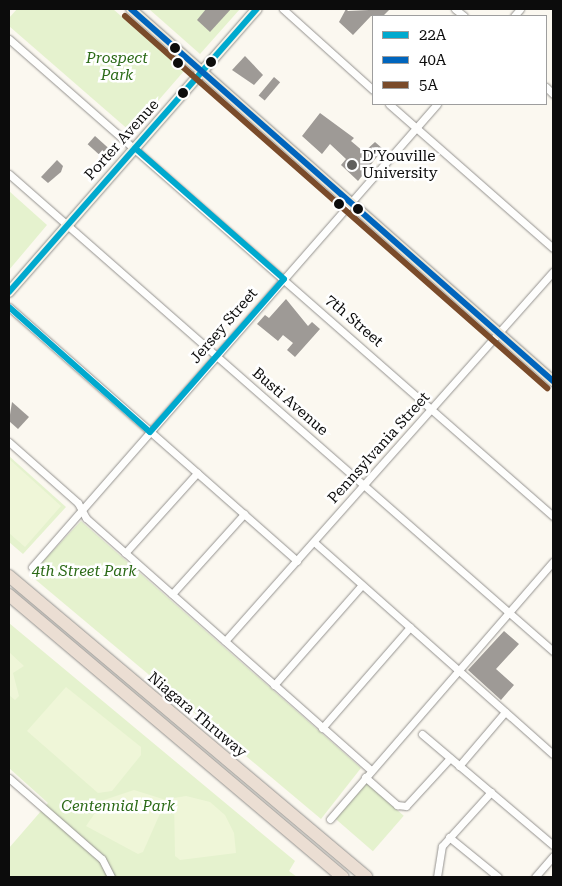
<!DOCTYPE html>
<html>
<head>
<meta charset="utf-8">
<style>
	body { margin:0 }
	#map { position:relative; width:562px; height:886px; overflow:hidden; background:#fbf8f0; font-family:"Roboto Serif",serif }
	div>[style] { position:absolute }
	.green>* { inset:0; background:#e5f2ce; transform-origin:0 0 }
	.pitch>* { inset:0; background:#eff6d8 }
	.building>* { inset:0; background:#9e9a96; transform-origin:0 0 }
	.roads { filter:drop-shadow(0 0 1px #94928f) drop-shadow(0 0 1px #94928f) }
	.street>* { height:7px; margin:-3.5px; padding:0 3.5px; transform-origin:3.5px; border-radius:3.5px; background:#fefefd }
	.secondary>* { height:10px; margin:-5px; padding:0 5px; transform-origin:5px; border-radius:5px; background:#f5f3e8 }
	.primary>* { height:10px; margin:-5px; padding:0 5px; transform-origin:5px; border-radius:5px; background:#ede7d7 }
	.highway>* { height:12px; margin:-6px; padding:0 6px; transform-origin:6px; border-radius:6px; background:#ebded3 }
	.bus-1>* { height:6px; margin:-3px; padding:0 3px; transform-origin:3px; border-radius:3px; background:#00a9ce }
	.bus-2>* { height:6px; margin:-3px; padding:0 3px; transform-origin:3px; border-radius:3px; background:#0065bd }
	.bus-3>* { height:6px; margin:-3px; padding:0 3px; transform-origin:3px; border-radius:3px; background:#7a4b2a }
	.dots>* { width:14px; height:14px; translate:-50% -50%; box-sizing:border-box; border:2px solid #fff; border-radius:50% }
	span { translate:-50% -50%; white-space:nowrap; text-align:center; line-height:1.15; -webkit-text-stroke:5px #fff; paint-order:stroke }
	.park-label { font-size:15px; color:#2b6a17; font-style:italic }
	.street-label { font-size:15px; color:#0c0c0c }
	.poi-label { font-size:15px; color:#0c0c0c }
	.left { translate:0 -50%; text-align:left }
	.frame { position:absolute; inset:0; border:10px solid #0c0c0c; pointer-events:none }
	.legend { position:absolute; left:372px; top:15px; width:175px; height:90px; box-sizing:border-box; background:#fff; border:1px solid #9e9e9e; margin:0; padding:6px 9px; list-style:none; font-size:15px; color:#0c0c0c }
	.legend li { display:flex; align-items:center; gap:10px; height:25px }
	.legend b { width:25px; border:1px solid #9e9e9e }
</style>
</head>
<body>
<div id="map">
	<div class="green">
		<div style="clip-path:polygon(17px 9px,113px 9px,184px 71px,131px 132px,9px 26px,9px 18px)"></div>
		<div style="clip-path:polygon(149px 9px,240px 9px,200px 54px)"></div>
		<div style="clip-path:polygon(9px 191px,47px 225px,9px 270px)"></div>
		<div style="clip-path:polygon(9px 456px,66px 507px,23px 554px,9px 542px)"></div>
		<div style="clip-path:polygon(81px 521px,361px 768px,321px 819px,30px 575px)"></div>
		<div style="clip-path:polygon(9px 623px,295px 861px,289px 871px,297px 877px,9px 877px,9px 848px,48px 803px,9px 768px)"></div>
		<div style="left:366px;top:783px;width:50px;height:47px;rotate:41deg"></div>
	</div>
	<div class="pitch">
		<div style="clip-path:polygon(9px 459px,61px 506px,25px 547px,9px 533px)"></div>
		<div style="clip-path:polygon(9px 652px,24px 666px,13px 673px,19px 696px,15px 700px,9px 695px)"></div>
		<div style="clip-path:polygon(66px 687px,141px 747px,141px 755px,112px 791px,98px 793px,27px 731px)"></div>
		<div style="clip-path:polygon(134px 790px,166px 800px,143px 852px,138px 854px,86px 826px,104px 800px)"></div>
		<div style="clip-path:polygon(186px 796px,210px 802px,225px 815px,234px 833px,236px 853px,180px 860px,175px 856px,174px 798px)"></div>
	</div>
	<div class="building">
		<div style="clip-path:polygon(206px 9px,231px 9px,210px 32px,197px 20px)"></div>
		<div style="clip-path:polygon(346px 9px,348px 11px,390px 9px,383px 16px,371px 16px,353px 35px,339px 22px)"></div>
		<div style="clip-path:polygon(245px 56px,263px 75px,254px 85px,232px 70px)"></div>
		<div style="left:274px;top:77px;width:8px;height:24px;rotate:40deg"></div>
		<div style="clip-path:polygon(320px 113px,354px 138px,351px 141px,364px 152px,375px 142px,383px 149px,358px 181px,341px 165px,346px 159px,330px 144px,322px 154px,302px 136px)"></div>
		<div style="left:95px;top:136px;width:24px;height:11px;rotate:42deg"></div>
		<div style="clip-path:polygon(57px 160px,63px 166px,61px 172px,48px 183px,41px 177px)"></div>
		<div style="clip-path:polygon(286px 299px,308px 326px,312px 322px,320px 329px,295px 357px,287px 350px,293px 343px,283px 335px,278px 341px,257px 324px,265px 315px,269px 318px)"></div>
		<div style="clip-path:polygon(12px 402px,29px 417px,18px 429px,9px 421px)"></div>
		<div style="clip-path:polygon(504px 631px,519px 644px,496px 669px,514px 685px,501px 700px,468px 670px)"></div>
	</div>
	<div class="roads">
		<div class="street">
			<div style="left:283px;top:9px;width:121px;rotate:42deg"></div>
			<div style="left:455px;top:9px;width:11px;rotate:38deg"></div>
			<div style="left:514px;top:16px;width:9px;rotate:-49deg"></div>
			<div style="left:9px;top:39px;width:724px;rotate:41.25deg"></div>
			<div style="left:546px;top:87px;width:10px;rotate:45deg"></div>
			<div style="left:389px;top:104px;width:218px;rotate:41.3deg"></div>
			<div style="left:9px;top:174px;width:724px;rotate:41.25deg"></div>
			<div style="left:9px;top:307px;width:384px;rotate:41.4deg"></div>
			<div style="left:9px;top:442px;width:92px;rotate:41.5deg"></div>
			<div style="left:78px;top:503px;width:17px;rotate:62deg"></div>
			<div style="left:86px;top:518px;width:380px;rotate:41.5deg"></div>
			<div style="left:314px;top:542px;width:319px;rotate:41.6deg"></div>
			<div style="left:125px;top:553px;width:108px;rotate:-48deg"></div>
			<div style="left:32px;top:567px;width:615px;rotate:-48.82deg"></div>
			<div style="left:172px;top:594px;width:108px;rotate:-48deg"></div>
			<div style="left:225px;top:641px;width:494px;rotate:-48.4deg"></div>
			<div style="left:274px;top:685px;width:133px;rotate:-48.7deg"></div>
			<div style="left:322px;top:728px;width:134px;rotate:-48.9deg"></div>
			<div style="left:422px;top:734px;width:172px;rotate:40.3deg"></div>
			<div style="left:459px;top:766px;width:71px;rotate:-49.6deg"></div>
			<div style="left:365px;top:777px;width:43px;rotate:41.2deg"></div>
			<div style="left:397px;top:805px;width:9px;rotate:6deg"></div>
			<div style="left:406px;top:806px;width:65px;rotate:-47.5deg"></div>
			<div style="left:9px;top:778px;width:123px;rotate:41.1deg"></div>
			<div style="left:102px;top:859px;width:20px;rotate:63deg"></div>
			<div style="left:330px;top:819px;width:340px;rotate:-49.1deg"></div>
			<div style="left:449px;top:837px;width:63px;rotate:39.2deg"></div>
			<div style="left:437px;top:877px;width:31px;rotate:-81deg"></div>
			<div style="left:442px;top:846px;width:73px;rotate:-47.8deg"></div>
			<div style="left:535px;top:877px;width:28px;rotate:-49deg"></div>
		</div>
		<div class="secondary">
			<div style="left:9px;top:292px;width:376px;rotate:-48.8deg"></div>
		</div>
		<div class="primary">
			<div style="left:131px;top:9px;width:563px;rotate:41.4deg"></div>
		</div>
		<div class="highway">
			<div style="left:9px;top:576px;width:467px;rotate:40.1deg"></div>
			<div style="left:9px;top:595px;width:437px;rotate:40.2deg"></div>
		</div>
	</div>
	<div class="bus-1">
		<div style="left:9px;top:292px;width:376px;rotate:-48.8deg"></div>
		<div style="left:9px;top:307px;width:188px;rotate:41.6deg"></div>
		<div style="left:150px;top:432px;width:203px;rotate:-48.8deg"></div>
		<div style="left:284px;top:279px;width:198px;rotate:-138.7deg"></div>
	</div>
	<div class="bus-2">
		<div style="left:131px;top:9px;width:563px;rotate:41.4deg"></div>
	</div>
	<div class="bus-3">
		<div style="left:125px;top:16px;width:563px;rotate:41.4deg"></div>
	</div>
	<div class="dots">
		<div style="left:175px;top:48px;background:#0c0c0c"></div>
		<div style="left:211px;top:62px;background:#0c0c0c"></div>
		<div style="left:178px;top:63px;background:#0c0c0c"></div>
		<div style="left:183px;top:93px;background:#0c0c0c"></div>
		<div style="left:352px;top:165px;background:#605f5c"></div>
		<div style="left:339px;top:204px;background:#0c0c0c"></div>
		<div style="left:358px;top:209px;background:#0c0c0c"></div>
	</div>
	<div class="park-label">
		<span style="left:117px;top:67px">Prospect<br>Park</span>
		<span style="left:84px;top:572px">4th Street Park</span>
		<span style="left:118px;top:807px">Centennial Park</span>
	</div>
	<div class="street-label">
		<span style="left:122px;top:140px;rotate:-48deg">Porter Avenue</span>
		<span style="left:354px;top:321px;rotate:41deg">7th Street</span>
		<span style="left:224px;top:326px;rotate:-49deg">Jersey Street</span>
		<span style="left:290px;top:402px;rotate:41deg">Busti Avenue</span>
		<span style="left:379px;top:448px;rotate:-48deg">Pennsylvania Street</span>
		<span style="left:197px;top:715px;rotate:40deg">Niagara Thruway</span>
	</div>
	<div class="poi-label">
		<span class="left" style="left:362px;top:165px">D'Youville<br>University</span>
	</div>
	<div class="frame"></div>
	<ul class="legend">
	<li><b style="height:6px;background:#00a9ce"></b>22A</li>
	<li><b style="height:6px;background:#0065bd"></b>40A</li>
	<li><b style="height:6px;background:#7a4b2a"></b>5A</li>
	</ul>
</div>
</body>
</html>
